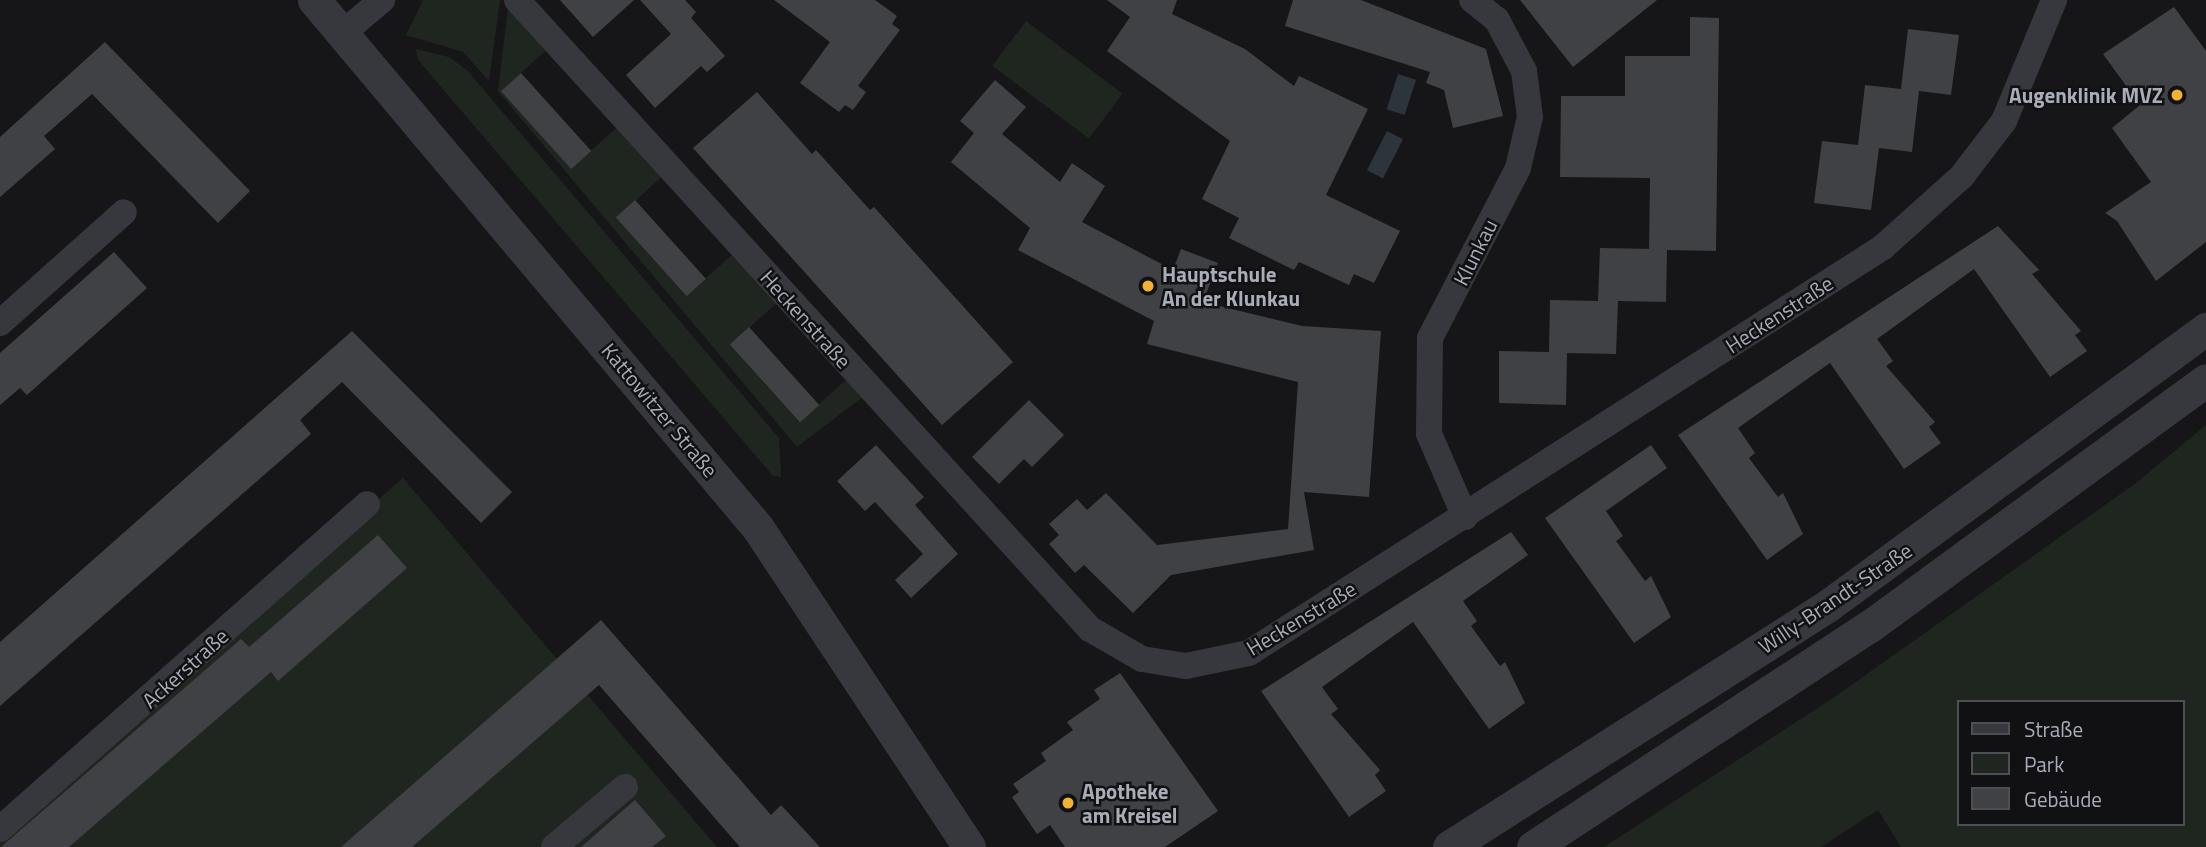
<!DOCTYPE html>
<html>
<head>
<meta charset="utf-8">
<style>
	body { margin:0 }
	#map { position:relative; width:2206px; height:847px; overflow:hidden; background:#161618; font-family:"Titillium Web",sans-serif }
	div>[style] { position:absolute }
	.green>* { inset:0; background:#1e261f; transform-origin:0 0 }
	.water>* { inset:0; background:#2c353c; transform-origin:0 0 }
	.building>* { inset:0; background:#404145; transform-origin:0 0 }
	.minor>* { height:26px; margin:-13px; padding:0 13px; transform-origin:13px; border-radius:13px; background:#37383d }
	.tertiary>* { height:33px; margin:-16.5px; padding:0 16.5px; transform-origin:16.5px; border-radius:16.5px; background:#37383d }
	.dots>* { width:19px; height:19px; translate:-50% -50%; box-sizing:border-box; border:4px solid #111113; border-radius:50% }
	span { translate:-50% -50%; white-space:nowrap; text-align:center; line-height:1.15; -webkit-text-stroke:5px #111113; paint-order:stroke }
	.poi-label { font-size:21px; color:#a8adb8; font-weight:700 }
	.right { translate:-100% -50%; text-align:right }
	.left { translate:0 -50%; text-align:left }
	.street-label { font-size:21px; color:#a8adb8 }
	.legend { position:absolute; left:1957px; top:700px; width:228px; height:126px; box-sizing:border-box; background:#111113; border:2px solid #4d4f55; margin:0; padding:9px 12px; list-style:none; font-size:21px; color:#a8adb8 }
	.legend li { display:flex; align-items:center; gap:14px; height:35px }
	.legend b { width:35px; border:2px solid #4d4f55 }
</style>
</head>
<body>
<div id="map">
	<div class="green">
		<div style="clip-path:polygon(423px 0,500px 0,489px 81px,463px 52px,406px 35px)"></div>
		<div style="clip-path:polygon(509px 0,551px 46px,502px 90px,571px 168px,621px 124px,665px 174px,616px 218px,686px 296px,735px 252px,779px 301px,730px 345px,799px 422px,848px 378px,864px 396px,797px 447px,498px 91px)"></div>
		<div style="left:1026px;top:21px;width:121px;height:56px;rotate:37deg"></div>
		<div style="clip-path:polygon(416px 49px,449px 57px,467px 70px,779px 438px,781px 477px,773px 476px,418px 60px)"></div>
		<div style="clip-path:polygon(evenodd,2206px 425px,2206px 847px,1901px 847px,1878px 810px,1821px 847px,1604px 847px,1836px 696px,2136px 483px,2206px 425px,1959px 702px,2183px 702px,2183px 824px,1959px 824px,1959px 702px)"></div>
		<div style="clip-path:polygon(403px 478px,717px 847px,0 847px,0 829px)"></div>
	</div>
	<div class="water">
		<div style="left:1398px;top:74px;width:19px;height:37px;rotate:18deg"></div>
		<div style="left:1387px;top:131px;width:18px;height:44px;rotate:27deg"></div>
	</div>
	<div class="building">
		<div style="clip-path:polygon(560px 0,634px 0,593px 37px)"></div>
		<div style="clip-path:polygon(640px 0,685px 0,696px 12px,691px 18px,725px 56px,707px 72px,701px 66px,655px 108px,626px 75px,671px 34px)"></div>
		<div style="clip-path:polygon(774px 0,875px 0,897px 16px,892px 24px,900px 30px,858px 86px,866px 92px,853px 110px,845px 105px,839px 112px,800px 83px,830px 42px)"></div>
		<div style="clip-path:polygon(1107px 0,1177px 0,1172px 14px,1245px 49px,1294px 86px,1299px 76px,1368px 109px,1326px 195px,1400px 231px,1374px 283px,1354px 274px,1349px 285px,1299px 262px,1294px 270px,1229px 238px,1239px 218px,1202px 199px,1230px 141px,1107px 51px,1130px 17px)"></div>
		<div style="clip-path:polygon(1293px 0,1361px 0,1486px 49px,1503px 116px,1453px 128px,1444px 90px,1426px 83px,1430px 72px,1285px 26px)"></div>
		<div style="clip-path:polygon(1520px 0,1657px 0,1573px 67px)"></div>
		<div style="clip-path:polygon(2174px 7px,2206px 51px,2206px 242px,2156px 281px,2117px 221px,2105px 213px,2151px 182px,2112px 128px,2140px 105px,2103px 54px)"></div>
		<div style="clip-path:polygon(1690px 17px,1719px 18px,1716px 251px,1667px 250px,1666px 302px,1618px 301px,1616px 354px,1567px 353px,1566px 405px,1499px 403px,1499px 351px,1549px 352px,1550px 300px,1598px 301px,1600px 248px,1655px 249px,1649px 249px,1650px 178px,1560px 177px,1561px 96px,1625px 96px,1625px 56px,1690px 56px)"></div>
		<div style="clip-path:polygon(1908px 29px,1959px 35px,1951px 95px,1919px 91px,1912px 152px,1879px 148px,1871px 210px,1814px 203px,1822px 141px,1858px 145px,1865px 85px,1901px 89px)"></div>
		<div style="clip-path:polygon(105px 42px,250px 191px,218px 223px,92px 94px,44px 136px,55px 149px,0 197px,0 137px)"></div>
		<div style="left:521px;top:73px;width:105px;height:27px;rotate:48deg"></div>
		<div style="clip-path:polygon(995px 80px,1026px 107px,1002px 134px,1060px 182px,1072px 163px,1105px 186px,1082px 222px,1173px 270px,1181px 249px,1218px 263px,1203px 302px,1302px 326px,1381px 331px,1369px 497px,1304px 492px,1314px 550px,1171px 575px,1133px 613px,1084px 565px,1075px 573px,1049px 544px,1059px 535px,1049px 524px,1077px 499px,1087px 510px,1106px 493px,1157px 545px,1288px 529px,1298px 382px,1147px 344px,1154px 321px,1018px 250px,1030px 228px,951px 162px,974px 133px,960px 121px)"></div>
		<div style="clip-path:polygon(757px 92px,812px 154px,816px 150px,870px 210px,874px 207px,1013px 362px,942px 425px,693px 148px)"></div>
		<div style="left:635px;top:200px;width:106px;height:26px;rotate:48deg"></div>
		<div style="clip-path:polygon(1998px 226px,2039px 270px,2032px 274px,2081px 331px,2075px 335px,2087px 351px,2050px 377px,1974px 269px,1877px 339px,1893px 361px,1886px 366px,1935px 422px,1929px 427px,1941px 443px,1904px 469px,1830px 363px,1738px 428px,1755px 453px,1749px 458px,1778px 497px,1783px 493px,1803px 534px,1767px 560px,1678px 435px)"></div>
		<div style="clip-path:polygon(114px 252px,147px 288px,27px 395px,20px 388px,0 405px,0 353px)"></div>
		<div style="left:749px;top:327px;width:105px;height:26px;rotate:48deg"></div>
		<div style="clip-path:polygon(352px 331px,512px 492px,481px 523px,342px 382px,300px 420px,311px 434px,0 706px,0 642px)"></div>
		<div style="clip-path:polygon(1029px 400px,1064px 435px,1032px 467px,1024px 459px,999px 484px,972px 457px)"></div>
		<div style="clip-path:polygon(876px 445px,924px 497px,915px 505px,958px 554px,911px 598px,895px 580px,923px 554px,875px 502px,865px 511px,837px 481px)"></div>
		<div style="clip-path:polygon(1651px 445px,1667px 468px,1606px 511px,1623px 536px,1616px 541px,1645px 581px,1651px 576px,1671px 617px,1634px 643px,1545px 518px)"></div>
		<div style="clip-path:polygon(1511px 532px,1528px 555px,1463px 601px,1477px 621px,1471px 626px,1500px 666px,1505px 662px,1525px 703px,1489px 729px,1413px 622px,1322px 687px,1338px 709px,1331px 714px,1380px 770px,1375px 775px,1386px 791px,1349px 817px,1261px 691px)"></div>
		<div style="clip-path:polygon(378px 535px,407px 568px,278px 681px,271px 672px,69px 847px,1px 847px,241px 639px,249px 647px)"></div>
		<div style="clip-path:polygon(601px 620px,771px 815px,781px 805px,820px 847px,740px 847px,599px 685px,412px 847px,341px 847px)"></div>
		<div style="clip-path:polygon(1120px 673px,1218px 811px,1165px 847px,1065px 847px,1050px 825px,1037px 834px,1012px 797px,1019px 792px,1013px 784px,1046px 761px,1041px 753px,1073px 730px,1067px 722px,1100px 699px,1094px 690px)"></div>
		<div style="clip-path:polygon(635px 800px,666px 836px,652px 847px,581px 847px)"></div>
	</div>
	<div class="minor">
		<div style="left:517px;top:0;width:851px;rotate:47.67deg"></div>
		<div style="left:1090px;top:629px;width:60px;rotate:30deg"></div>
		<div style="left:1142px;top:659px;width:45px;rotate:9deg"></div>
		<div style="left:1186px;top:666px;width:64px;rotate:-11.7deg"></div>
		<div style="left:1249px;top:653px;width:753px;rotate:-32.63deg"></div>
		<div style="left:1883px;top:247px;width:106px;rotate:-41.9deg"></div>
		<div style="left:1962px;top:176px;width:69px;rotate:-52.6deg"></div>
		<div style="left:2004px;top:121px;width:131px;rotate:-67.5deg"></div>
		<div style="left:344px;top:32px;width:50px;rotate:-40.1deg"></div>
		<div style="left:0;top:323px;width:166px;rotate:-41.8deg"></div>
		<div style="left:1465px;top:517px;width:90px;rotate:-113.4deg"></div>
		<div style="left:1429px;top:434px;width:96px;rotate:-89.4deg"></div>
		<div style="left:1430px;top:338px;width:191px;rotate:-62.6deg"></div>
		<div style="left:1518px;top:168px;width:52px;rotate:-76.8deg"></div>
		<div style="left:1530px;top:117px;width:46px;rotate:-97.4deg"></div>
		<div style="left:1524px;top:71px;width:58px;rotate:-117.9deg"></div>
		<div style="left:1497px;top:20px;width:32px;rotate:-141deg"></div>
		<div style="left:0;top:829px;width:490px;rotate:-41.5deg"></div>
		<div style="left:554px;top:847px;width:93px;rotate:-40.2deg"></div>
	</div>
	<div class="tertiary">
		<div style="left:314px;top:0;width:690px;rotate:49.94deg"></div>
		<div style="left:758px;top:528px;width:382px;rotate:56.5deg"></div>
		<div style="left:1449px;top:847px;width:452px;rotate:-32.5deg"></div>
		<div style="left:1830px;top:604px;width:466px;rotate:-36.2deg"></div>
		<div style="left:1533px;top:847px;width:403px;rotate:-33.3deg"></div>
		<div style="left:1870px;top:626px;width:416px;rotate:-36.2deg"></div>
	</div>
	<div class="dots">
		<div style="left:2177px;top:95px;background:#f2b134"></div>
		<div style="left:1148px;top:286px;background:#f2b134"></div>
		<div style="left:1068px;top:803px;background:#f2b134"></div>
	</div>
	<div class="poi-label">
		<span class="right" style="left:2163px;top:95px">Augenklinik MVZ</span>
		<span class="left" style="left:1162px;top:286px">Hauptschule<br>An der Klunkau</span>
		<span class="left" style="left:1082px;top:803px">Apotheke<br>am Kreisel</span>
	</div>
	<div class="street-label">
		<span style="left:1475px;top:252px;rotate:-63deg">Klunkau</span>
		<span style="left:1779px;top:314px;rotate:-33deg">Heckenstraße</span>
		<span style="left:806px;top:319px;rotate:48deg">Heckenstraße</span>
		<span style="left:660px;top:410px;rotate:50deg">Kattowitzer Straße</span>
		<span style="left:1835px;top:598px;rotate:-34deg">Willy-Brandt-Straße</span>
		<span style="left:1301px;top:618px;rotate:-31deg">Heckenstraße</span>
		<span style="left:185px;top:668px;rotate:-42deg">Ackerstraße</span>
	</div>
	<ul class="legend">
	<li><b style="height:9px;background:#37383d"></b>Straße</li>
	<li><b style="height:19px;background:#1e261f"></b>Park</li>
	<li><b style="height:19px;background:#404145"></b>Gebäude</li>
	</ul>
</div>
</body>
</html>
